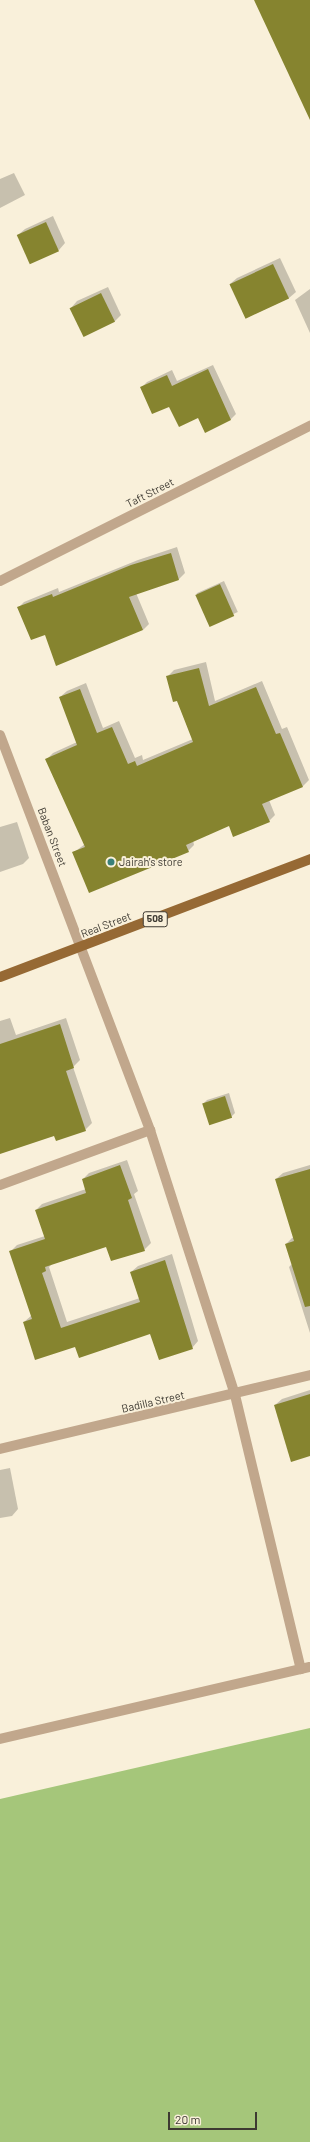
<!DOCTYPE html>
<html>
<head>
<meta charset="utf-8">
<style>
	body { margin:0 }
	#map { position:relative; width:310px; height:2142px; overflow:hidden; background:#f9f0da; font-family:Barlow,sans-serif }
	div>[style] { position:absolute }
	.water>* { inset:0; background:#a5c67a }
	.shadow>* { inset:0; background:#0003; transform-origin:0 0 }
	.building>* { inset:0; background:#86842f; transform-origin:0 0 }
	.minor>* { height:10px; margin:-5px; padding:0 5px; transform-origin:5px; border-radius:5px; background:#c1a78c }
	.major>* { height:10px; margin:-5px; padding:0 5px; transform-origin:5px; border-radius:5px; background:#966934 }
	.dots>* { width:11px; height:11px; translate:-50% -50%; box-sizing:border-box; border:2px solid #f9f0da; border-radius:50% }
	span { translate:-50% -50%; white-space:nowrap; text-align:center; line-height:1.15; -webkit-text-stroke:4px #f9f0da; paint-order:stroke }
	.shield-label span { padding:1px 3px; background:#f9f0da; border:1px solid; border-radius:3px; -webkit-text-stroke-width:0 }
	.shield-label { font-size:10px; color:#3e3a32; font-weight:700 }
	.street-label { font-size:11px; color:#3e3a32 }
	.poi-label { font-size:11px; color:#3e3a32 }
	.left { translate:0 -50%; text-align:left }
	.scale { position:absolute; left:168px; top:2112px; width:89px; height:18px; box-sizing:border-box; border:2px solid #3e3a32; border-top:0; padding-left:5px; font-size:12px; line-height:14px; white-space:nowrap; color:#3e3a32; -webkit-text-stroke:3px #f9f0da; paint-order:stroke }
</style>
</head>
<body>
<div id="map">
	<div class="water">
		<div style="clip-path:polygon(310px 1728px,310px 2142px,0 2142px,0 1799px)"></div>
	</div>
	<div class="shadow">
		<div style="clip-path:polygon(14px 173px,25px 195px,0 208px,0 179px)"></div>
		<div style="clip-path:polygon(53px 216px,65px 243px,59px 250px,18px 235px,25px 229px)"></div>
		<div style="clip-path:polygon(280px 258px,296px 292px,289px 298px,246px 318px,230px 284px,237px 278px)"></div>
		<div style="clip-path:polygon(108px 287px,121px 315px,114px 322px,71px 308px,77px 301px)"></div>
		<div style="clip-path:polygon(310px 289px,310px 333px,295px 300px)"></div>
		<div style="clip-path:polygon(213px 365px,236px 414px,230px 420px,170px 405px,141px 388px,147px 382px,172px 370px,177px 381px)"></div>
		<div style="clip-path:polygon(177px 547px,185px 573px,179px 579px,136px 593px,149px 624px,143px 630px,46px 633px,18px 608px,24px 602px,58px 588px,59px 592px,138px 560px)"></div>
		<div style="left:224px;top:581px;width:34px;height:30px;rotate:66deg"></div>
		<div style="clip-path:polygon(206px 662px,215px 701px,262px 681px,282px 729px,287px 727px,309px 780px,303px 786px,269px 800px,275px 815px,269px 821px,229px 825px,193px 840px,194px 845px,188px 851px,73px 853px,85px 844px,47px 759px,53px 753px,77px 742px,60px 697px,67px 691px,86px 683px,103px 728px,119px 721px,135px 758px,142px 755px,143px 760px,193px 739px,167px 677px,174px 670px)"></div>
		<div style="clip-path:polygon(17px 822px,29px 858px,23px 864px,0 872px,0 827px)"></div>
		<div style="clip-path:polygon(10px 1018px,16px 1035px,66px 1018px,80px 1060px,73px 1067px,92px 1123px,85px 1130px,0 1146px,0 1021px)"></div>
		<div style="clip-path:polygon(229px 1093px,235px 1113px,231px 1117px,203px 1104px,207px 1100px)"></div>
		<div style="clip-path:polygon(127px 1160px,138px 1191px,134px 1194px,151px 1243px,144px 1250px,107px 1246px,52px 1264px,49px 1267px,67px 1322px,140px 1298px,131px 1272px,138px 1266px,172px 1254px,198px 1341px,192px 1348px,151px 1333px,75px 1346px,24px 1322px,32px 1315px,11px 1251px,17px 1245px,45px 1236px,36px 1210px,42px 1204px,86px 1189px,83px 1179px,89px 1173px)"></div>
		<div style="clip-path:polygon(310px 1165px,310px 1221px,276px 1179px,283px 1173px)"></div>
		<div style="clip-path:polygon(310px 1233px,310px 1333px,289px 1267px,292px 1264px,286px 1244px,292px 1238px)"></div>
		<div style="clip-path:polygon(310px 1390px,310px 1455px,275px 1405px,282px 1399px)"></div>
		<div style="clip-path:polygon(10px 1468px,18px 1509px,12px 1516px,0 1518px,0 1470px)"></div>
	</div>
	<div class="building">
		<div style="clip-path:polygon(254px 0,310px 0,310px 120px)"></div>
		<div style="left:46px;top:222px;width:32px;height:32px;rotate:66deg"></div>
		<div style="left:273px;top:264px;width:38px;height:48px;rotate:65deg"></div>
		<div style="left:101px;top:293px;width:32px;height:35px;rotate:64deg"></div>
		<div style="clip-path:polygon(208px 369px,231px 420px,205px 433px,198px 418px,179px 427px,169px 407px,152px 414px,140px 387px,167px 375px,172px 386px)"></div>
		<div style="clip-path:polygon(171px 553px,179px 580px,129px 597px,143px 630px,56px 666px,45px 635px,31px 640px,17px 607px,52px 594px,53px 597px,131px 565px)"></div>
		<div style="left:220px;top:584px;width:35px;height:27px;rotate:66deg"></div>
		<div style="clip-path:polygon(199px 668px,209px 706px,256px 687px,276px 734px,280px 733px,303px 787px,262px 804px,270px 822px,233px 837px,229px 826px,186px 845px,189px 852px,89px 893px,72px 852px,85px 847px,45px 759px,77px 745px,59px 697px,80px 689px,97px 733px,112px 727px,128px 764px,135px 761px,137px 766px,193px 742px,177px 701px,173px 702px,166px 676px)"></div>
		<div style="clip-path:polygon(60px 1024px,74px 1068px,66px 1071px,86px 1131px,56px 1141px,54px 1136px,0 1154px,0 1044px)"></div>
		<div style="left:225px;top:1096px;width:23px;height:24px;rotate:72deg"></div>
		<div style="clip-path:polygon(120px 1165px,132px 1198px,128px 1200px,145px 1251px,111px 1261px,106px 1247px,45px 1267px,46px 1271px,42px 1273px,61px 1328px,140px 1302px,130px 1272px,165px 1260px,193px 1349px,159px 1360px,150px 1334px,79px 1358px,75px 1347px,35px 1360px,23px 1322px,32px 1319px,9px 1251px,45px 1239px,35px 1210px,86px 1193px,82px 1179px)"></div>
		<div style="clip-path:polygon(310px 1169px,310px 1306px,305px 1307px,285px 1244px,294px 1241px,275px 1179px)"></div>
		<div style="clip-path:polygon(310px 1394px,310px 1456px,291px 1462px,274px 1405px)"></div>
	</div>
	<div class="minor">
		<div style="left:0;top:581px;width:347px;rotate:-26.6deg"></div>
		<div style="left:0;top:735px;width:423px;rotate:69.2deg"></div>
		<div style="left:150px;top:1130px;width:278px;rotate:72.2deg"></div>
		<div style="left:235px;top:1395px;width:282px;rotate:76.5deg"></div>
		<div style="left:0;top:1185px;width:160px;rotate:-20.1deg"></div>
		<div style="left:0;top:1449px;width:319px;rotate:-13.4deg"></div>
		<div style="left:0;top:1739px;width:318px;rotate:-13.1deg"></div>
	</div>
	<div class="major">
		<div style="left:0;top:977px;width:332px;rotate:-20.8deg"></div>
	</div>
	<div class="dots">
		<div style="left:111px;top:862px;background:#398079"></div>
	</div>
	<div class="shield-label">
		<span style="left:155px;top:919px">508</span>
	</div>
	<div class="street-label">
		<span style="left:150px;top:493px;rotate:-27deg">Taft Street</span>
		<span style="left:52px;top:837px;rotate:69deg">Baban Street</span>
		<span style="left:106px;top:925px;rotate:-21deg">Real Street</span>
		<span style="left:153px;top:1402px;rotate:-13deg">Badilla Street</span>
	</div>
	<div class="poi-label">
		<span class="left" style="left:119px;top:862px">Jairah's store</span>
	</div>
	<div class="scale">20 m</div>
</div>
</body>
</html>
